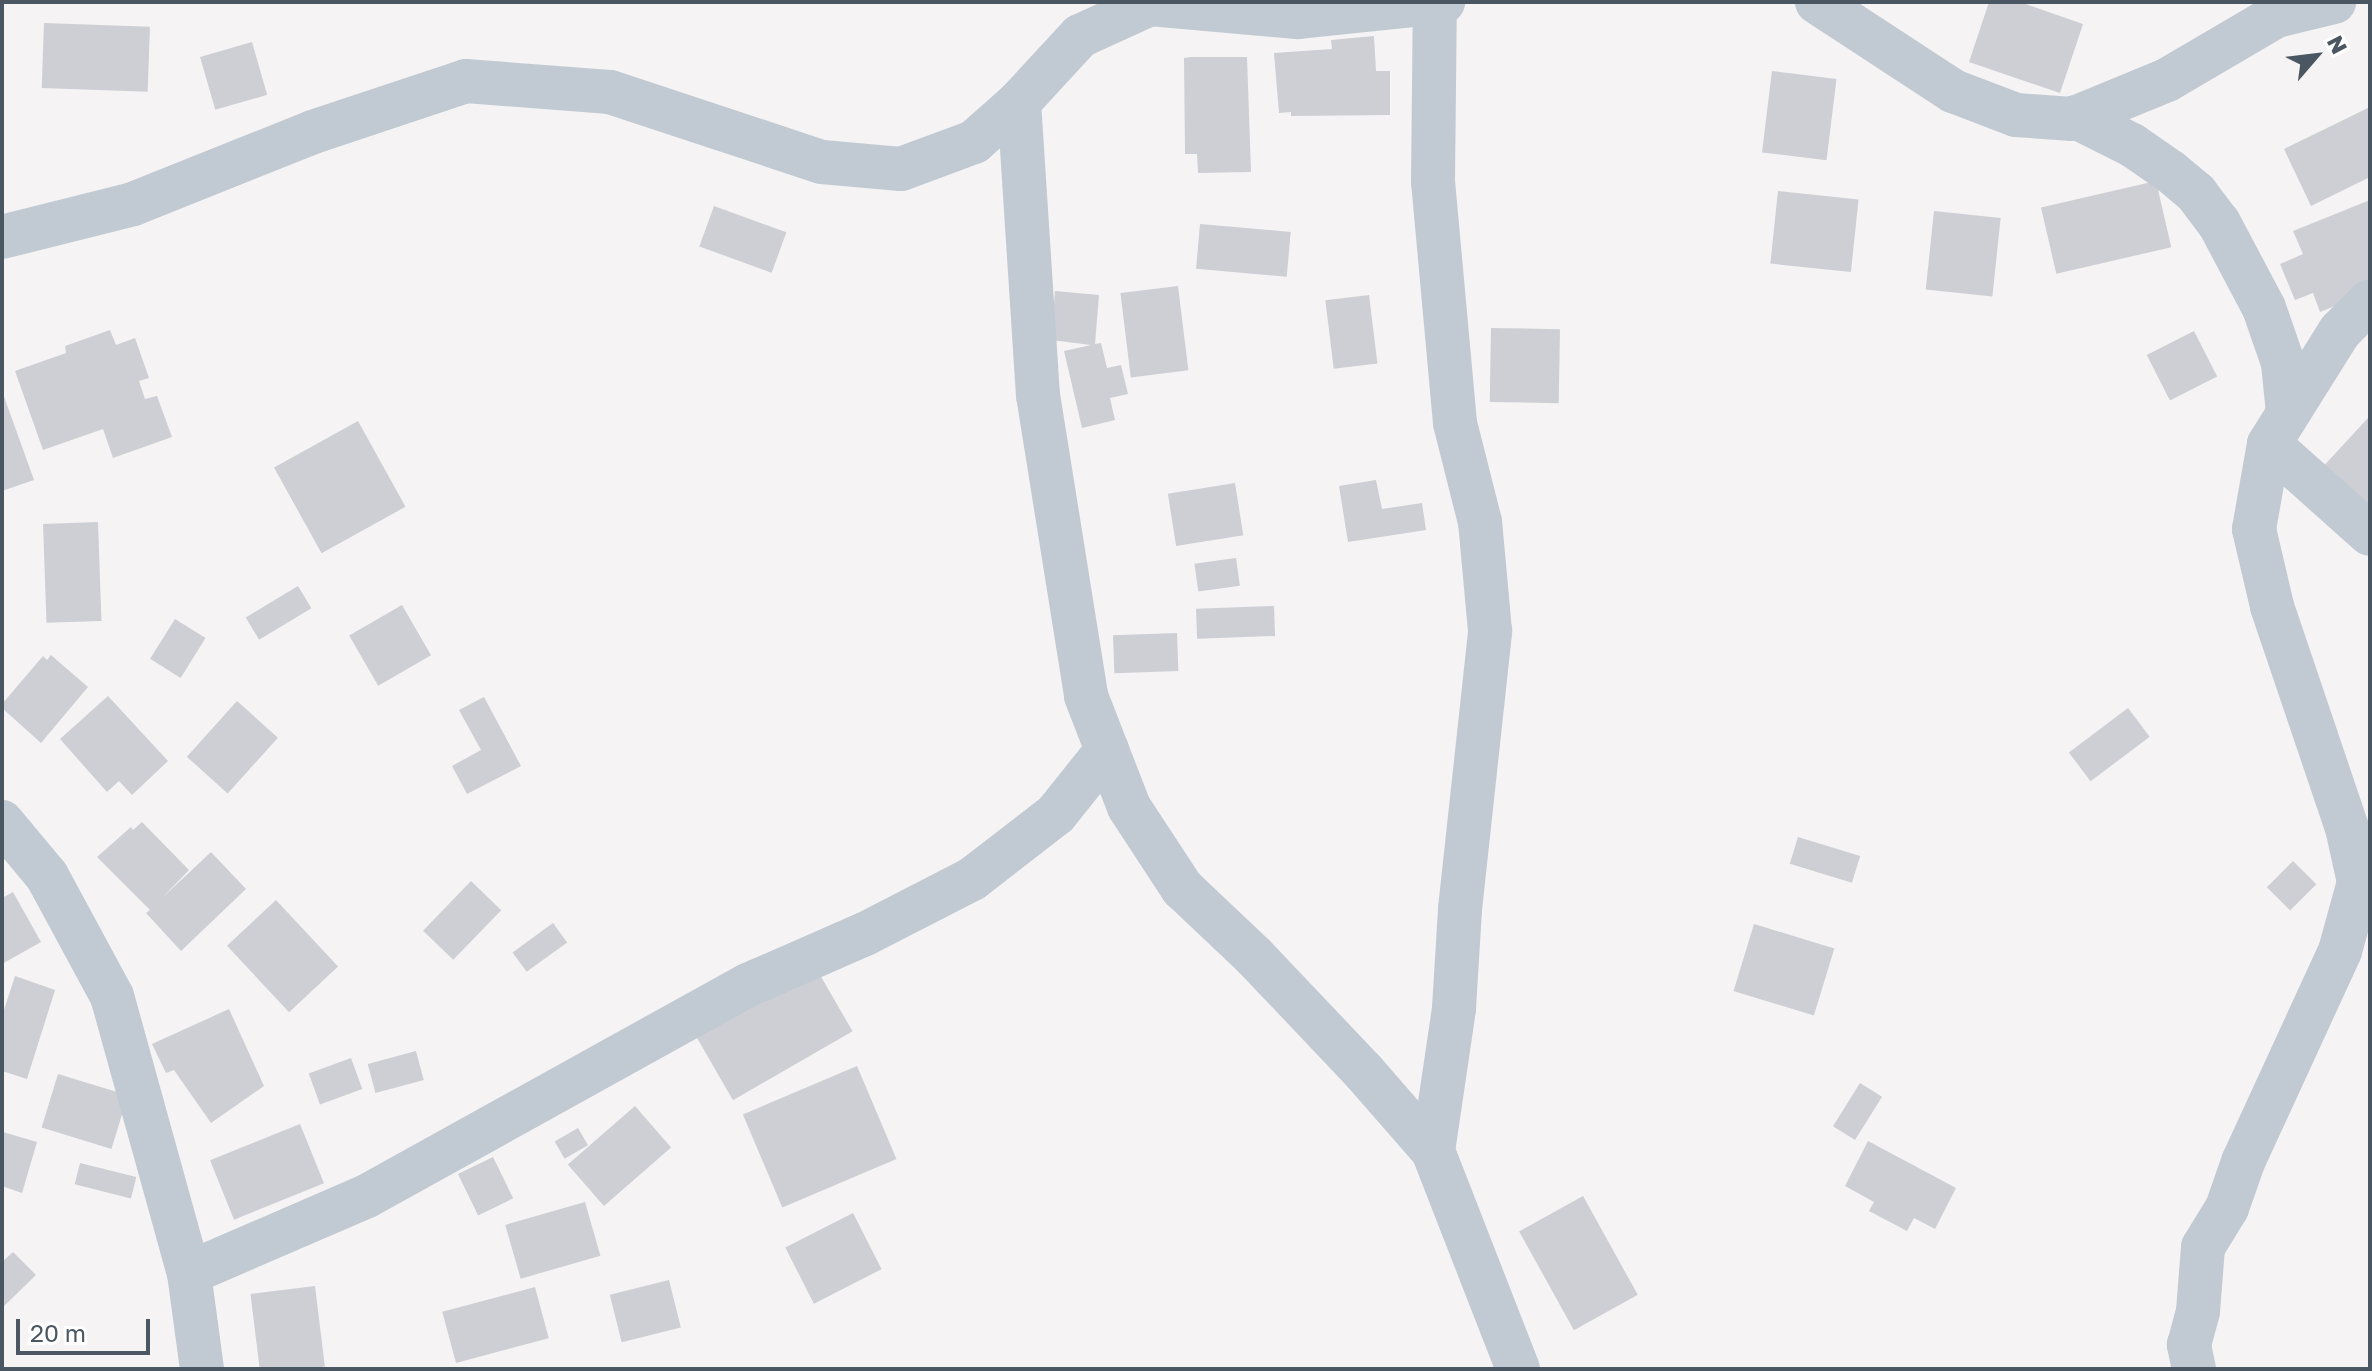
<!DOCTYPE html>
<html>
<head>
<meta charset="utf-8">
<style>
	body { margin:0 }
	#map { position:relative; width:2372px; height:1371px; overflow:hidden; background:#f5f3f3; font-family:"Golos Text",sans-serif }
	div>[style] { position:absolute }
	.building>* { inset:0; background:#cdcfd5; transform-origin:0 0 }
	.minor>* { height:44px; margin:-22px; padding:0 22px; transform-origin:22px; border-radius:22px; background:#c1cad2 }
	span { translate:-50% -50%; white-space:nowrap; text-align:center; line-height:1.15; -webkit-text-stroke:8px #fff; paint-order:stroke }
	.frame { position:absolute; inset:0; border:4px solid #4a5661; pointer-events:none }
	.north { position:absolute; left:2276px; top:16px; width:80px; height:80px; -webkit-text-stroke:6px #fff; paint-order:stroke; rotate:62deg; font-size:22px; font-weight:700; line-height:32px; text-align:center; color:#4a5661 }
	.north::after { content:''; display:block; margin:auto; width:28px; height:36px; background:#4a5661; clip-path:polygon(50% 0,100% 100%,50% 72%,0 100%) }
	.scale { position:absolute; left:16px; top:1319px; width:134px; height:36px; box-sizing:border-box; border:4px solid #4a5661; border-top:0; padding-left:10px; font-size:24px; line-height:28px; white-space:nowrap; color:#4a5661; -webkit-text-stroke:6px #fff; paint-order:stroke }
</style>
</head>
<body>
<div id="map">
	<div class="building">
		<div style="clip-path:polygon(1989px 2px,2020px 2px,2083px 24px,2060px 93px,1969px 62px)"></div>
		<div style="left:44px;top:23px;width:106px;height:65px;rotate:2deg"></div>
		<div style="clip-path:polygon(1374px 36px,1376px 71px,1390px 71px,1390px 115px,1291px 116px,1291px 112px,1279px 113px,1274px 53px,1332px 49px,1331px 40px)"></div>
		<div style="left:252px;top:42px;width:55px;height:54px;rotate:74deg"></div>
		<div style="clip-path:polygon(1191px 57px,1247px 57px,1251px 172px,1198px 173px,1197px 154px,1185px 154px,1184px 58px)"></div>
		<div style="left:1772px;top:71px;width:65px;height:82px;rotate:7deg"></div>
		<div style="clip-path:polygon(2370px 107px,2370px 177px,2311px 206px,2284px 149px)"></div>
		<div style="left:2156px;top:181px;width:68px;height:118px;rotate:77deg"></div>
		<div style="left:1778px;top:191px;width:81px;height:73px;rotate:6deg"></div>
		<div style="clip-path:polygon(2370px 200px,2370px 292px,2320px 312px,2313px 293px,2295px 300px,2280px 264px,2303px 254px,2293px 231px)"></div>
		<div style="left:714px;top:206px;width:77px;height:43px;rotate:20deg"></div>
		<div style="left:1934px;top:211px;width:67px;height:79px;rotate:6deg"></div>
		<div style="left:1200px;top:224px;width:91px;height:45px;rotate:5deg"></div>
		<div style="left:1178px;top:286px;width:85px;height:58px;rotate:83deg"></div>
		<div style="clip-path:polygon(1055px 291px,1099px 295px,1095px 344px,1101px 343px,1107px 368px,1121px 365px,1128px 394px,1110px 398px,1115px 420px,1082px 428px,1064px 351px,1091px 345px,1051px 340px)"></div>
		<div style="left:1369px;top:295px;width:69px;height:44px;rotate:83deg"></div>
		<div style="left:1491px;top:328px;width:69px;height:74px;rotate:1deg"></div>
		<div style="clip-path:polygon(110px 330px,116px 345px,135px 338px,149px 378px,139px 381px,145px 399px,157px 396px,172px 437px,113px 458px,103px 429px,43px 450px,15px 371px,66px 353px,65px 346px)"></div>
		<div style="left:2194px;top:331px;width:51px;height:53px;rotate:63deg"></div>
		<div style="clip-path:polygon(2px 391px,34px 480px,2px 491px)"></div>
		<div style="clip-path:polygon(2368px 418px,2370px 500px,2361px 510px,2319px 471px)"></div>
		<div style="left:358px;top:421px;width:98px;height:96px;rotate:61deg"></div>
		<div style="clip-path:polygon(1376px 480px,1382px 509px,1422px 503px,1426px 530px,1348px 542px,1339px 486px)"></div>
		<div style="left:1235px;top:483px;width:53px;height:68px;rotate:81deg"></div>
		<div style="left:98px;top:522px;width:99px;height:55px;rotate:88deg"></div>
		<div style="left:1236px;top:558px;width:28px;height:42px;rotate:82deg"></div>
		<div style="left:298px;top:586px;width:26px;height:61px;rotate:59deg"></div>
		<div style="left:402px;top:605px;width:58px;height:61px;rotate:60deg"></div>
		<div style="left:1274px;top:606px;width:30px;height:78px;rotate:88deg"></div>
		<div style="left:175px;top:619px;width:36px;height:47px;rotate:32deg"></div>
		<div style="left:1177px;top:633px;width:38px;height:64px;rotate:88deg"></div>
		<div style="clip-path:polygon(51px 655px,88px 687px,41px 743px,2px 708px,2px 704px,43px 656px,47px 660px)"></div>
		<div style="clip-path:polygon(108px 696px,168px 761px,132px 795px,119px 781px,107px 792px,60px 739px)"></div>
		<div style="clip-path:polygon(484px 697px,521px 766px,467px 794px,452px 766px,481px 750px,459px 710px)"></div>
		<div style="left:237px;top:701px;width:55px;height:75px;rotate:42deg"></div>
		<div style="left:2128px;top:708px;width:36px;height:74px;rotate:53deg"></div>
		<div style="clip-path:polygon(142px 822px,189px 870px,162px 898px,211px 852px,246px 889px,181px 951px,146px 913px,150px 910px,97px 857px,131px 827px,133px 830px)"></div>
		<div style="left:1798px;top:837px;width:65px;height:28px;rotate:17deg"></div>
		<div style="left:2293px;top:861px;width:33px;height:37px;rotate:45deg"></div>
		<div style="left:471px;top:881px;width:42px;height:69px;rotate:44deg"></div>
		<div style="clip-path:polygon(13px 892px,41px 942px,2px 964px,2px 898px)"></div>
		<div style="left:276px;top:900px;width:91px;height:67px;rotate:47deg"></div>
		<div style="left:553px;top:923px;width:24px;height:50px;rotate:54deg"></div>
		<div style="left:1754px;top:924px;width:84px;height:70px;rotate:17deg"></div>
		<div style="left:816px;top:968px;width:73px;height:138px;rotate:60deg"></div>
		<div style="clip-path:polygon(15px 976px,55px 990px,27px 1079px,2px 1071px,2px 1016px)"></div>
		<div style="clip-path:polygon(229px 1009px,264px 1086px,211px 1123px,174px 1070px,166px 1073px,152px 1044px)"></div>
		<div style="left:416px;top:1051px;width:30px;height:50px;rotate:75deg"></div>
		<div style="left:351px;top:1058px;width:33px;height:45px;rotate:70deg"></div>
		<div style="left:857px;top:1066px;width:101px;height:124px;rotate:67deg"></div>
		<div style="left:58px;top:1074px;width:73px;height:56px;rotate:17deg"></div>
		<div style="left:1860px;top:1083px;width:26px;height:51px;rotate:32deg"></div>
		<div style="left:635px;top:1106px;width:55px;height:89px;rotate:49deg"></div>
		<div style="left:300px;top:1124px;width:64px;height:97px;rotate:68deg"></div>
		<div style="left:578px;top:1128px;width:20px;height:27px;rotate:60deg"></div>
		<div style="clip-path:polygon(3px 1132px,37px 1142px,22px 1193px,2px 1186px)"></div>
		<div style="clip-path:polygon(1868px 1141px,1956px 1188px,1935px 1229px,1914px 1218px,1907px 1231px,1869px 1211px,1874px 1202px,1845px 1186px)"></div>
		<div style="left:493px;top:1157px;width:46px;height:39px;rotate:64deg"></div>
		<div style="left:80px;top:1163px;width:58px;height:22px;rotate:14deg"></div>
		<div style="left:1583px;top:1196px;width:113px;height:73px;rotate:61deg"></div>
		<div style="left:585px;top:1202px;width:56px;height:83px;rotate:74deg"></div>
		<div style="left:853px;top:1213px;width:63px;height:76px;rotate:63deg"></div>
		<div style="clip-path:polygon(13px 1252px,36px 1275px,2px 1308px,2px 1262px)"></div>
		<div style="left:669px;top:1280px;width:49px;height:61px;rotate:76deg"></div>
		<div style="left:315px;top:1286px;width:81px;height:65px;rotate:83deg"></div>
		<div style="left:535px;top:1287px;width:53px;height:96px;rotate:75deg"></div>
	</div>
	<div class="minor">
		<div style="left:1817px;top:2px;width:163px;rotate:33.2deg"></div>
		<div style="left:1953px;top:91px;width:67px;rotate:20.9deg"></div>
		<div style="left:2016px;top:115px;width:56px;rotate:4.1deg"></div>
		<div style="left:2072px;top:119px;width:103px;rotate:-22.3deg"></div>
		<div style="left:2167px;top:80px;width:126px;rotate:-30.4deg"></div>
		<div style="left:2276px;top:16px;width:60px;rotate:-13.6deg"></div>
		<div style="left:1019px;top:102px;width:294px;rotate:86.3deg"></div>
		<div style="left:1038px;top:395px;width:305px;rotate:80.9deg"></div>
		<div style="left:1086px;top:696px;width:119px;rotate:68.8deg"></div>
		<div style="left:1129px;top:807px;width:97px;rotate:56.8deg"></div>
		<div style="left:1182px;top:888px;width:99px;rotate:43.4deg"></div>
		<div style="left:1254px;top:956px;width:160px;rotate:46.5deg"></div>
		<div style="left:1364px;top:1072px;width:105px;rotate:48.9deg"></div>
		<div style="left:1433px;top:1151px;width:234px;rotate:68.7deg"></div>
		<div style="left:2076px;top:117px;width:63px;rotate:26.6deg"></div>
		<div style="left:2132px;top:145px;width:47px;rotate:34.7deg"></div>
		<div style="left:2171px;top:172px;width:33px;rotate:40deg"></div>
		<div style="left:2196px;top:193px;width:38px;rotate:53deg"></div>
		<div style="left:2219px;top:223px;width:96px;rotate:62.1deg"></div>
		<div style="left:2264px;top:308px;width:58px;rotate:70.9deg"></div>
		<div style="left:2283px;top:363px;width:50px;rotate:84.3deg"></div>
		<div style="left:2px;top:237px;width:135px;rotate:-14.1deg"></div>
		<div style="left:133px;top:204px;width:194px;rotate:-21.8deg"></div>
		<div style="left:313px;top:132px;width:161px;rotate:-18.4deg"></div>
		<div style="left:466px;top:81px;width:144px;rotate:4.4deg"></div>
		<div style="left:610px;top:92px;width:223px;rotate:18.3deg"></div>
		<div style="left:822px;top:162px;width:79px;rotate:5.1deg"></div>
		<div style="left:901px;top:169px;width:78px;rotate:-20.3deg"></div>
		<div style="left:974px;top:142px;width:60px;rotate:-41.6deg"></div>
		<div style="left:1019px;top:102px;width:90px;rotate:-47.3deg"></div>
		<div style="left:1080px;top:36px;width:77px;rotate:-24.6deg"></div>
		<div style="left:1150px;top:4px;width:148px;rotate:5.1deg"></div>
		<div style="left:1297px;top:17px;width:147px;rotate:-5.9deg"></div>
		<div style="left:2269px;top:444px;width:135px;rotate:41.7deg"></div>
		<div style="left:2px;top:822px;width:70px;rotate:50.2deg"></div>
		<div style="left:47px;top:876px;width:136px;rotate:61.6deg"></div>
		<div style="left:112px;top:996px;width:288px;rotate:74.5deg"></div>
		<div style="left:189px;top:1273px;width:97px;rotate:82.3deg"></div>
		<div style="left:1433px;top:1151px;width:145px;rotate:-81.6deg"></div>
		<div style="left:1454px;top:1008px;width:99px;rotate:-86.5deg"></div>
		<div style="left:1460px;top:909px;width:280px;rotate:-83.8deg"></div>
		<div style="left:1490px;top:631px;width:109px;rotate:-95.2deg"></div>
		<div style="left:1480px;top:522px;width:102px;rotate:-104.2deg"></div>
		<div style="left:1455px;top:423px;width:242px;rotate:-95.2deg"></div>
		<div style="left:1433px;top:182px;width:178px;rotate:-89.4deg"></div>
		<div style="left:189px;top:1273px;width:194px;rotate:-23.4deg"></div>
		<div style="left:367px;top:1196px;width:436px;rotate:-29deg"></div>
		<div style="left:748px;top:985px;width:128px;rotate:-23.6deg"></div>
		<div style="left:865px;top:934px;width:120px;rotate:-27.2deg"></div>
		<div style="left:972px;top:879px;width:106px;rotate:-37.7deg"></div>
		<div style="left:1056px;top:814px;width:82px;rotate:-51.4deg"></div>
		<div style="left:2194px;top:1369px;width:25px;rotate:-102deg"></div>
		<div style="left:2189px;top:1345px;width:35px;rotate:-75deg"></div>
		<div style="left:2198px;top:1311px;width:64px;rotate:-85.5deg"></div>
		<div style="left:2203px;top:1247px;width:46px;rotate:-58.4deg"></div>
		<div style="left:2227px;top:1208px;width:49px;rotate:-70.8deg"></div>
		<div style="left:2243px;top:1162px;width:232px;rotate:-65.3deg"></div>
		<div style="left:2340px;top:951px;width:72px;rotate:-74.6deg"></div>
		<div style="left:2359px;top:882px;width:55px;rotate:-102.5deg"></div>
		<div style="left:2347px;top:828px;width:234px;rotate:-108.7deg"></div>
		<div style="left:2272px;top:606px;width:79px;rotate:-103.2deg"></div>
		<div style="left:2254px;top:529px;width:86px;rotate:-80deg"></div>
		<div style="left:2269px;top:444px;width:133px;rotate:-57.9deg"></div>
		<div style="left:2340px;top:331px;width:42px;rotate:-45deg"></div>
	</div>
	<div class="frame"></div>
	<div class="north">N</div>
	<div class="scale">20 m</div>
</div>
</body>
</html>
